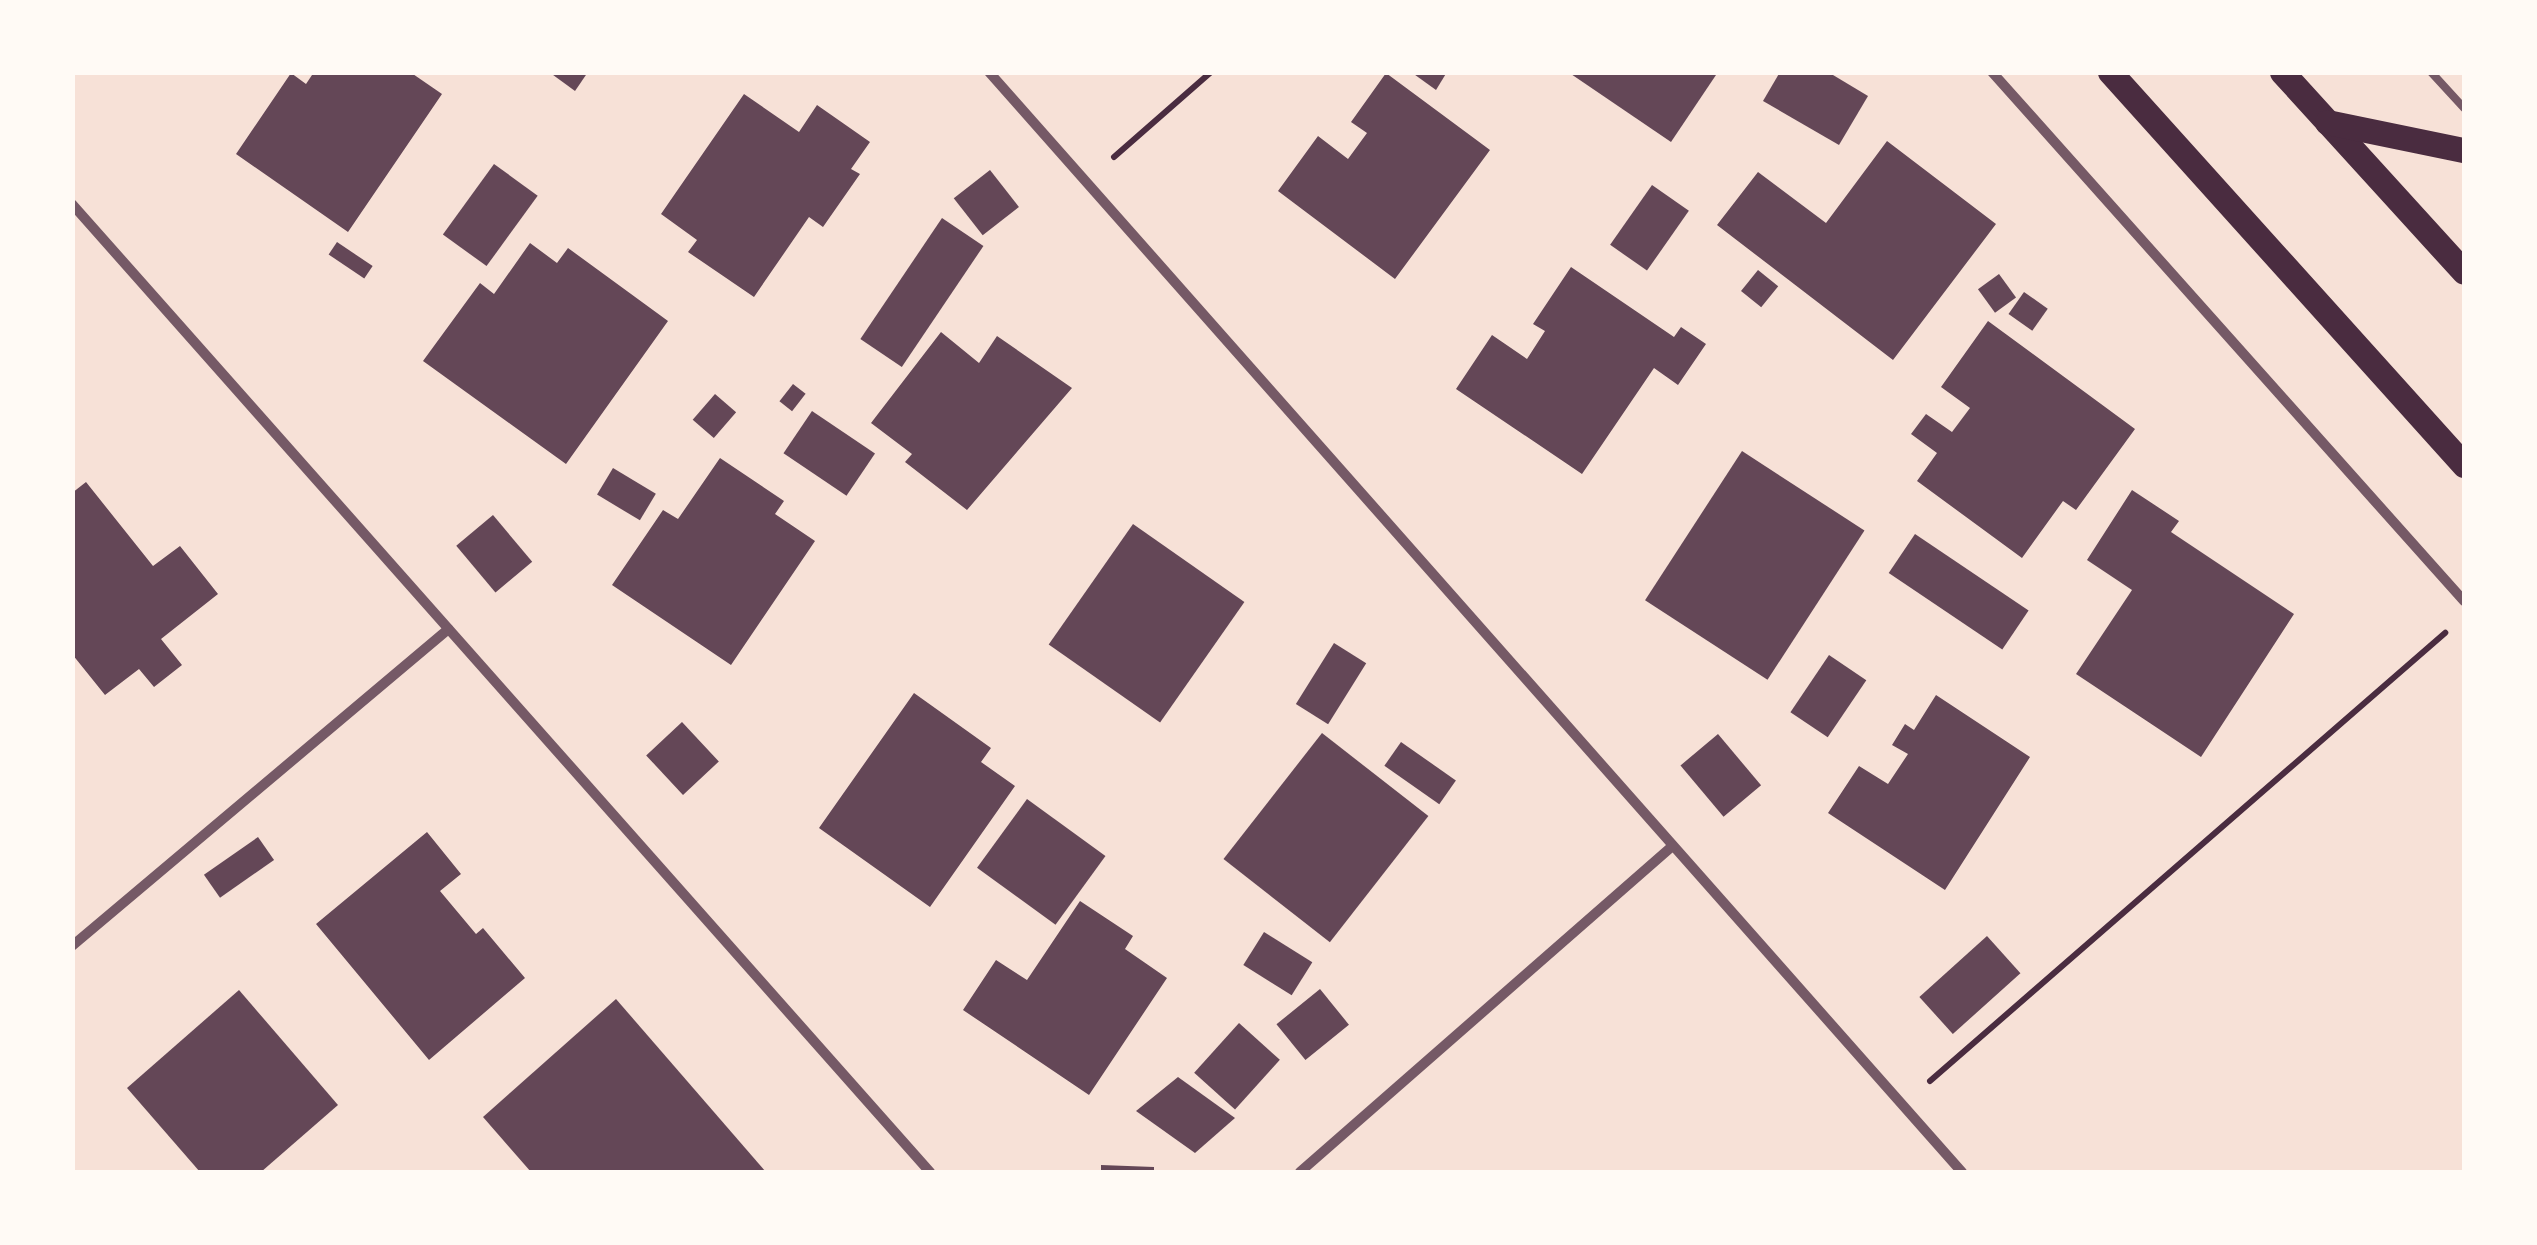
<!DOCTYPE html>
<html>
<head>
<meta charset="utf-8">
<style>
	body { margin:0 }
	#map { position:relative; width:2537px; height:1245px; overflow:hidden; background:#f7e1d7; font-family:"Roboto Condensed",sans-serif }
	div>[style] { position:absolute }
	.building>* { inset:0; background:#644757; transform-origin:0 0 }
	.path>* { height:6px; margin:-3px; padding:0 3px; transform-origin:3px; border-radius:3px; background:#4a2c40 }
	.service>* { height:8px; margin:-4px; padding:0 4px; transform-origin:4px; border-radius:4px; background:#755966 }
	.minor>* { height:10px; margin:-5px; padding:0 5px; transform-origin:5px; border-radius:5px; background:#755966 }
	.primary>* { height:25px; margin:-12.5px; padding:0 12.5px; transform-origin:12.5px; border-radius:12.5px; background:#4a2c40 }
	span { translate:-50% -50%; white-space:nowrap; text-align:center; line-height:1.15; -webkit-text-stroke:10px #fffaf5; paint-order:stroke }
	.frame { position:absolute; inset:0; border:75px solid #fffaf5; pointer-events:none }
</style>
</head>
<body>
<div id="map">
	<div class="building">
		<div style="clip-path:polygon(314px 72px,410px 72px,442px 94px,348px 232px,236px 154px,291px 73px,306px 84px)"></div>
		<div style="clip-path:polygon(549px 72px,588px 72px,575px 91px)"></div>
		<div style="clip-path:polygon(1411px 72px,1447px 72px,1436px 90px)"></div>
		<div style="clip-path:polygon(1568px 72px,1718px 72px,1671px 142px)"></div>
		<div style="clip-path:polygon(1780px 72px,1828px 72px,1868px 96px,1839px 145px,1763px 101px)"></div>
		<div style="clip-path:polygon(1386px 73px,1490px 150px,1395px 279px,1278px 191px,1318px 136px,1348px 159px,1367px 133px,1351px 122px)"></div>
		<div style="clip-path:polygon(744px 94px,799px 132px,817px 105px,870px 142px,851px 169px,860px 174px,823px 227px,809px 217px,754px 297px,688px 252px,697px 240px,661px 214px)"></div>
		<div style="clip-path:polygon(1887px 141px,1996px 224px,1893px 360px,1717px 225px,1758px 172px,1826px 223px)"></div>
		<div style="left:494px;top:164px;width:54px;height:87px;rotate:36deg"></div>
		<div style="left:990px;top:170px;width:47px;height:46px;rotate:52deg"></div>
		<div style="left:1652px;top:185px;width:45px;height:73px;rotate:35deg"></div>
		<div style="left:942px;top:218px;width:50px;height:146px;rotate:34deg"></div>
		<div style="left:337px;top:242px;width:43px;height:15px;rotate:34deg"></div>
		<div style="clip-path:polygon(530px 243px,557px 263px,568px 248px,668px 321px,566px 464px,423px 361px,480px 283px,494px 294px)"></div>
		<div style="clip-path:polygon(1571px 267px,1674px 337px,1681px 327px,1706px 344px,1678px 385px,1654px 368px,1582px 474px,1456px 389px,1492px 335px,1527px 359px,1545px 331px,1533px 324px)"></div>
		<div style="left:1758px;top:270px;width:26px;height:27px;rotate:39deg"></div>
		<div style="left:1999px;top:274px;width:29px;height:26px;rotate:54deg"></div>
		<div style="left:2024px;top:292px;width:29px;height:27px;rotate:35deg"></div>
		<div style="clip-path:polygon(1988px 321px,2135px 429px,2076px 510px,2063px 501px,2022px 558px,1917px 481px,1937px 453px,1911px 434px,1926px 414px,1952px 432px,1970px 408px,1941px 387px)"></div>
		<div style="clip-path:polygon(941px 332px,979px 363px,997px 336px,1072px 388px,967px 510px,905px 462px,912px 454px,871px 423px)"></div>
		<div style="left:793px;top:384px;width:16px;height:22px;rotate:38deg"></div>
		<div style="left:715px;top:394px;width:28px;height:34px;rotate:41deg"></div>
		<div style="left:812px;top:411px;width:76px;height:51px;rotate:34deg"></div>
		<div style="left:1742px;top:451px;width:146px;height:178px;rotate:33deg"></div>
		<div style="clip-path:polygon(720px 458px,784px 501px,775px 514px,815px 541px,731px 665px,612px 585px,663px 510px,678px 519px)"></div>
		<div style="left:613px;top:468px;width:50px;height:31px;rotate:31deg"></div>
		<div style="clip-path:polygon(86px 482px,153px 566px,180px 546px,218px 594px,161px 639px,182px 665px,154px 687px,139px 669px,105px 695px,72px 654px,72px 493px)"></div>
		<div style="clip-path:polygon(2132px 490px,2179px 521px,2171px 532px,2294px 614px,2201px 757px,2076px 674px,2132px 590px,2087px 560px)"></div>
		<div style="left:493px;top:515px;width:61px;height:48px;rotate:50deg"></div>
		<div style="left:1133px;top:524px;width:136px;height:147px;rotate:35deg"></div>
		<div style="left:1915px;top:534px;width:137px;height:47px;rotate:34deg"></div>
		<div style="left:1334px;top:643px;width:38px;height:72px;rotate:32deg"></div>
		<div style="left:1829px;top:655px;width:45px;height:69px;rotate:34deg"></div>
		<div style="clip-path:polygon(914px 693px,991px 748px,981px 762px,1015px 786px,930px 907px,819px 828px)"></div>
		<div style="clip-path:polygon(1936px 695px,2030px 757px,1945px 890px,1828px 813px,1859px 766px,1888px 784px,1908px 754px,1892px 745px,1905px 724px,1914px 730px)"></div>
		<div style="left:682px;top:722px;width:54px;height:49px;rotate:47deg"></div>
		<div style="left:1322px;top:733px;width:135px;height:160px;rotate:38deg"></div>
		<div style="left:1718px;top:734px;width:67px;height:49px;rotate:50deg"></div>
		<div style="left:1401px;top:742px;width:67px;height:29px;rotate:35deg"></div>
		<div style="left:1027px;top:799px;width:97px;height:85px;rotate:36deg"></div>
		<div style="clip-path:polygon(427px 832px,461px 874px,440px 891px,476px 934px,483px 928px,525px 978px,429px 1060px,316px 924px)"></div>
		<div style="left:258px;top:837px;width:28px;height:66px;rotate:55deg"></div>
		<div style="clip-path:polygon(1080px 901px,1133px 936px,1125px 949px,1167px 978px,1089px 1095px,963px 1010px,996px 960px,1027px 980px)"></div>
		<div style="left:1264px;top:932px;width:57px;height:39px;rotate:32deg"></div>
		<div style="left:1987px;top:936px;width:50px;height:91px;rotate:48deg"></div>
		<div style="left:1320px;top:989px;width:46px;height:56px;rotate:51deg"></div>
		<div style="clip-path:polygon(239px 990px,338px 1105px,261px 1172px,200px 1172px,127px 1088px)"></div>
		<div style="clip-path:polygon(616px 999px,766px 1172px,531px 1172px,483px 1117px)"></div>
		<div style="left:1239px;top:1023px;width:55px;height:67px;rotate:42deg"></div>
		<div style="clip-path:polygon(1178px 1077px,1235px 1118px,1195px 1153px,1136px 1111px)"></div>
		<div style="clip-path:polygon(1101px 1165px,1154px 1167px,1154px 1172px,1101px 1172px)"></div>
	</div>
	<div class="path">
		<div style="left:1114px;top:157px;width:129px;rotate:-41.2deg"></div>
		<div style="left:1930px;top:1081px;width:683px;rotate:-41.02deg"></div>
	</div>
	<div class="service">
		<div style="left:2431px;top:72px;width:49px;rotate:47.5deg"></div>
	</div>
	<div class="minor">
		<div style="left:989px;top:72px;width:1469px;rotate:48.51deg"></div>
		<div style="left:1992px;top:72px;width:709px;rotate:48.26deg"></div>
		<div style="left:72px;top:204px;width:1294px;rotate:48.45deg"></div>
		<div style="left:72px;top:946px;width:492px;rotate:-40.1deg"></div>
		<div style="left:1300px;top:1172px;width:495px;rotate:-41.2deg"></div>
	</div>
	<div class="primary">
		<div style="left:2110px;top:72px;width:529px;rotate:47.99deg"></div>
		<div style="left:2282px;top:72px;width:270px;rotate:47.7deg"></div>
		<div style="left:2327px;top:122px;width:140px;rotate:11.6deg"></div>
	</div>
	<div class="frame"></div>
</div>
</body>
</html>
